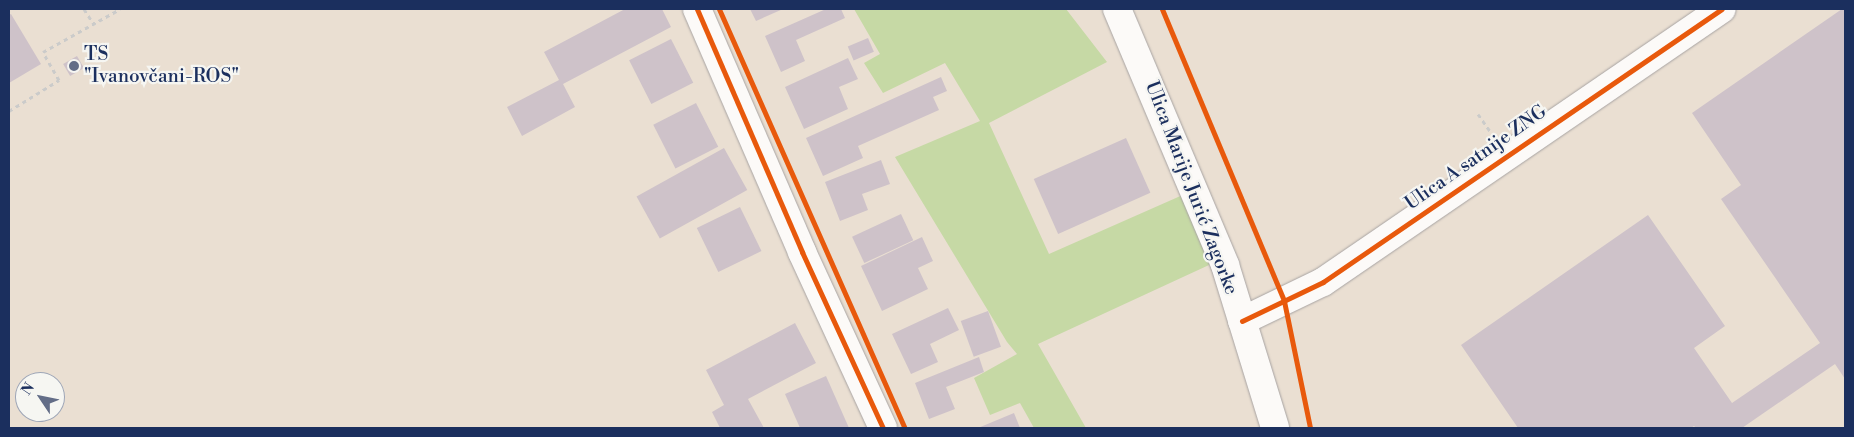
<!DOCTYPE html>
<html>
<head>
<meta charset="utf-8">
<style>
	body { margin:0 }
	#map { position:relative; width:1854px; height:437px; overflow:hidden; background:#eadfd2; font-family:"Libre Bodoni",serif }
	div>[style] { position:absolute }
	.green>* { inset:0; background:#c6d9a5 }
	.building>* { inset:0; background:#cec2c9; transform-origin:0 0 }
	.path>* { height:3px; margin-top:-1.5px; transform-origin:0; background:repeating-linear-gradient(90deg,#cbcbca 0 4px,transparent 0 8px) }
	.roads { filter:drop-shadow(0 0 1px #a7a3a2) drop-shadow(0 0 1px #a7a3a2) }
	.minor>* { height:28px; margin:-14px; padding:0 14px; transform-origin:14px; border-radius:14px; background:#fcfaf8 }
	.secondary>* { height:28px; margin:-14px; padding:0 14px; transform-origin:14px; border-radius:14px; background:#fcfaf8 }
	.cycleway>* { height:5px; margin:-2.5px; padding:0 2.5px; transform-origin:2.5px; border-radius:2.5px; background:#e8590c }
	.dots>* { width:14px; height:14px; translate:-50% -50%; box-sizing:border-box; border:2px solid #f6f6f2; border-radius:50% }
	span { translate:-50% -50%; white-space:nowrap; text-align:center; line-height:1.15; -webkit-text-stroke:4.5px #f6f6f2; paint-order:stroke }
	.poi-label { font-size:19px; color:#1b2f5e }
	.left { translate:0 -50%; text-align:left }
	.street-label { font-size:19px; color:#1b2f5e }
	.frame { position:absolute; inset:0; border:10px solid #1b2f5e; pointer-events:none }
	.north { position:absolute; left:15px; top:372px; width:50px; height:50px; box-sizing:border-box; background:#f6f6f2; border:1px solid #9ea6b7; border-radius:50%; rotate:304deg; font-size:14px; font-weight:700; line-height:20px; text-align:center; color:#1b2f5e }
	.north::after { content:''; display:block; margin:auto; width:18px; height:22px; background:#636d87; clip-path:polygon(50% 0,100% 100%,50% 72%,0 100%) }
</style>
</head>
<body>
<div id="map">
	<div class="green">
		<div style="clip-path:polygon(854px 9px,1066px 9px,1107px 62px,989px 123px,1049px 254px,1194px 190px,1222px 259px,1038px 344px,1086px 428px,1034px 428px,1020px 403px,990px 415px,974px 378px,1017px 354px,1007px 342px,895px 157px,980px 121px,945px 63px,883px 93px,864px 63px,880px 54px)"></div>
	</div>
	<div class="building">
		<div style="clip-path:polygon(625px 9px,662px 9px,671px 27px,563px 84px,575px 107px,522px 136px,507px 107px,559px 80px,544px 52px)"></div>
		<div style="clip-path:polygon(750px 9px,783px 9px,756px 21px)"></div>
		<div style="clip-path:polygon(826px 9px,841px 9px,845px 18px,796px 40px,805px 61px,781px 72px,765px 36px)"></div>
		<div style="clip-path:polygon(1842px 9px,1845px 9px,1845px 379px,1835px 364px,1742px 428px,1696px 428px,1694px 426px,1691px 428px,1518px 428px,1461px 345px,1648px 215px,1725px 326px,1694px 348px,1732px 403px,1820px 343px,1721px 199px,1741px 185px,1692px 113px)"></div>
		<div style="clip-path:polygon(11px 14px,41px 64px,9px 83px,9px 15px)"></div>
		<div style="left:868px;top:38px;width:15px;height:22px;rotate:67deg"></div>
		<div style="left:671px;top:39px;width:49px;height:47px;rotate:63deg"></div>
		<div style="left:77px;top:56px;width:14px;height:16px;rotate:60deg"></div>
		<div style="clip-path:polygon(848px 58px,858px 79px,839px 87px,848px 109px,804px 129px,785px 87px)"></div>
		<div style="clip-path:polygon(941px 77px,947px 91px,933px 97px,939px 110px,858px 146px,863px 158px,823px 176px,806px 138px)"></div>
		<div style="left:696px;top:103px;width:49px;height:48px;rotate:63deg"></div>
		<div style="left:1126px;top:138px;width:60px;height:101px;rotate:66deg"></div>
		<div style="left:724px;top:148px;width:48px;height:100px;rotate:61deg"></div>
		<div style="clip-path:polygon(881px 160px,890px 184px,862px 194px,868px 210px,840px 221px,825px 182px)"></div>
		<div style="left:740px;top:207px;width:49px;height:48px;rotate:64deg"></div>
		<div style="left:901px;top:214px;width:29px;height:54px;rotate:65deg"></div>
		<div style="clip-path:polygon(922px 237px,933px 261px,918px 268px,928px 289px,882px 311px,861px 266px)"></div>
		<div style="clip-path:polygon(948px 308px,959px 330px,930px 344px,938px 362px,911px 374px,892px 334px)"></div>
		<div style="left:988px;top:311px;width:38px;height:29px;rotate:70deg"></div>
		<div style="clip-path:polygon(795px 323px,816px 363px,748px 399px,764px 428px,720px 428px,712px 412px,724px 405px,706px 370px)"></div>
		<div style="clip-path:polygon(979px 357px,984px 372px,946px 387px,955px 409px,929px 419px,915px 383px)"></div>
		<div style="clip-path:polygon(826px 376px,849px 428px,800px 428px,785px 394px)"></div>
		<div style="clip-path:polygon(1014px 413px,1020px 428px,978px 428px)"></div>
	</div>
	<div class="path">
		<div style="left:84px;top:9px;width:17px;rotate:57deg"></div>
		<div style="left:9px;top:111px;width:59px;rotate:-31.8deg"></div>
		<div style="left:59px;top:80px;width:32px;rotate:-120deg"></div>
		<div style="left:43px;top:52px;width:88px;rotate:-29.2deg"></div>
		<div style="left:1478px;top:114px;width:24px;rotate:55deg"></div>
	</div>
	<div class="roads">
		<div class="minor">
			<div style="left:1117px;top:9px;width:278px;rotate:67.1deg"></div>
			<div style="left:1225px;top:265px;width:170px;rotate:72.9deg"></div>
			<div style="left:1242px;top:321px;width:90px;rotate:-25.7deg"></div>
			<div style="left:1323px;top:282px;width:483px;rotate:-34.4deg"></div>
		</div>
		<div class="secondary">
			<div style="left:697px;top:9px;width:265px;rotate:66.6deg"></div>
			<div style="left:802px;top:252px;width:194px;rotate:65.3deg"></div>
		</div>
	</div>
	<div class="cycleway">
		<div style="left:697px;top:9px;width:265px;rotate:66.6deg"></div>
		<div style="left:802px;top:252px;width:194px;rotate:65.3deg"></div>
		<div style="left:719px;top:9px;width:458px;rotate:66.1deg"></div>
		<div style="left:1162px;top:9px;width:316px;rotate:67.3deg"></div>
		<div style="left:1284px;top:301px;width:130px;rotate:78.4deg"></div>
		<div style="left:1242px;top:321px;width:90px;rotate:-25.7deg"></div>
		<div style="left:1323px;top:282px;width:483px;rotate:-34.4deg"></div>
	</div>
	<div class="dots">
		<div style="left:74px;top:66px;background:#636d87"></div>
	</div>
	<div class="poi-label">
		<span class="left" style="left:84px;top:66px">TS<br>"Ivanovčani-ROS"</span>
	</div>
	<div class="street-label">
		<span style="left:1476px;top:158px;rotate:-35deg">Ulica A satnije ZNG</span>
		<span style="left:1191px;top:188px;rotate:69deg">Ulica Marije Jurić Zagorke</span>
	</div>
	<div class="frame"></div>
	<div class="north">N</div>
</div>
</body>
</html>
